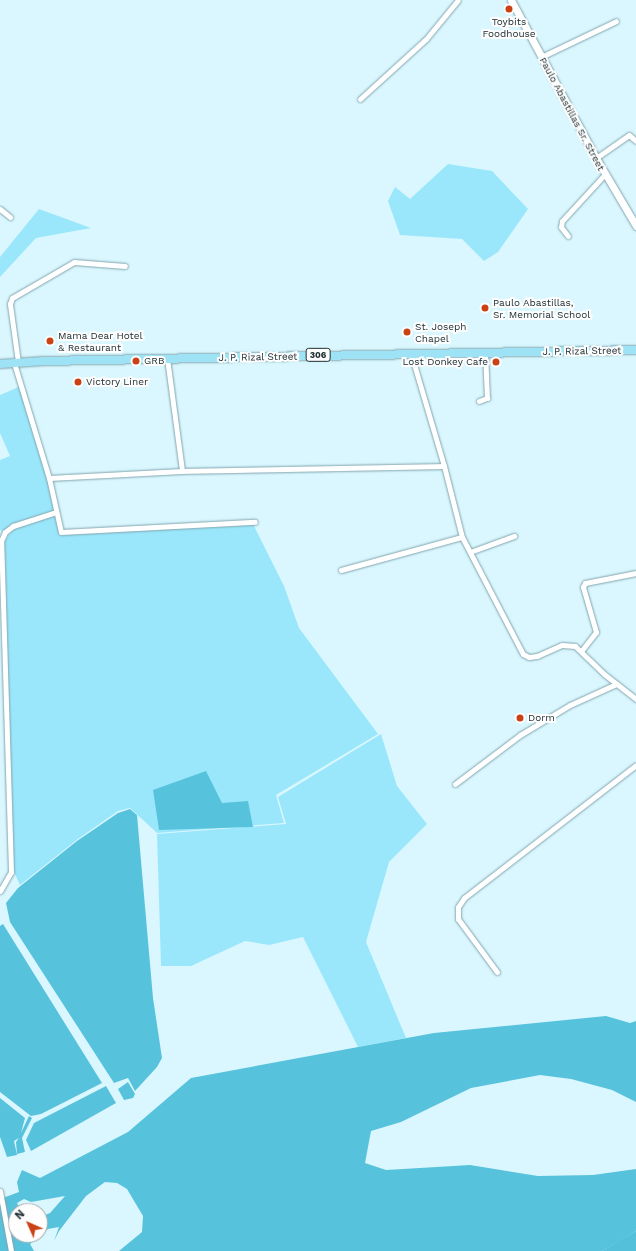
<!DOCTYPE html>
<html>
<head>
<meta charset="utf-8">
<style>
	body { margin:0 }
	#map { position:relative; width:636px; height:1251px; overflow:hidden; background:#daf7ff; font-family:"Work Sans",sans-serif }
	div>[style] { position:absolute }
	.green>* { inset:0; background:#9ae7fc }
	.forest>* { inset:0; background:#55c0da }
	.water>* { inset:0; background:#57c2dc }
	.roads { filter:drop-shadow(0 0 1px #82a5ae) drop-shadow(0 0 1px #82a5ae) }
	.minor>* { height:5px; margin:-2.5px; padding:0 2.5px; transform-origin:2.5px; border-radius:2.5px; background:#fff }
	.secondary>* { height:7px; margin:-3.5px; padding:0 3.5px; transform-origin:3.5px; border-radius:3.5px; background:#fff }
	.primary>* { height:8px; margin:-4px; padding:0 4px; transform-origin:4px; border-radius:4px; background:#9ee3f5 }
	.dots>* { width:11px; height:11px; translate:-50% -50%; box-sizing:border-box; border:2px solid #fefefe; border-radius:50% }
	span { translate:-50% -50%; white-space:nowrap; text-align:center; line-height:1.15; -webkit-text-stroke:4px #fefefe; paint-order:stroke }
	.shield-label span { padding:1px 3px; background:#fefefe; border:1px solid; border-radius:3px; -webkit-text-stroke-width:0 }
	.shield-label { font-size:9px; color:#212f33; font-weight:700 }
	.poi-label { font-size:10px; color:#212f33 }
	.left { translate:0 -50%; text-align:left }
	.right { translate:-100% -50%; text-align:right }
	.street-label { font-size:10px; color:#212f33 }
	.north { position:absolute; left:8px; top:1203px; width:40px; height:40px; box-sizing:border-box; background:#fefefe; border:1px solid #a6abad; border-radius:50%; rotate:315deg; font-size:11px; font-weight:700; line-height:16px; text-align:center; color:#212f33 }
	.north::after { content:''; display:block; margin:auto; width:14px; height:18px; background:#c94114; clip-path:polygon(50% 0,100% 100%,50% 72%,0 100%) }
</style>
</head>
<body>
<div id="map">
	<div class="green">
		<div style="clip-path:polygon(448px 164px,492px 171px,528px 209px,498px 252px,484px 261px,462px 239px,400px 235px,388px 201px,395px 187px,410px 199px)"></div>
		<div style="clip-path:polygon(39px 209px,91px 228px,36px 238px,0 277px,0 257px)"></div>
		<div style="clip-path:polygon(21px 386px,49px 478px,56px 512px,13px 526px,5px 532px,0 530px,0 460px,10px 456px,0 433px,0 395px)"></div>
		<div style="clip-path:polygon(57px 514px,62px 534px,253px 524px,284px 586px,299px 628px,378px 734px,276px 795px,284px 823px,157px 833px,130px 808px,118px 811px,78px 839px,20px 885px,13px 870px,3px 543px,14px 528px)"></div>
		<div style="clip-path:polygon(381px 734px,397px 786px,427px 824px,389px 862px,366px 942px,406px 1038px,358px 1047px,303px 937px,269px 945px,245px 941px,191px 966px,161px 966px,157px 834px,286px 824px,278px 797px)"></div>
	</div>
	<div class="forest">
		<div style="clip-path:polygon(636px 1231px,636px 1251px,602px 1251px,620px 1240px)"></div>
	</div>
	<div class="water">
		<div style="clip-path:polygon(206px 771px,222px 803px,248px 801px,253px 827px,159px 830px,153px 790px)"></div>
		<div style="clip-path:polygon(130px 809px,137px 815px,153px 998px,162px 1058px,157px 1067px,135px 1091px,128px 1078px,114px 1083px,10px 922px,6px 903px,18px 888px,77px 841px,118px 813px)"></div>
		<div style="clip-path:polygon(3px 924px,102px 1083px,41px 1114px,31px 1116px,0 1092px,0 926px)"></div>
		<div style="clip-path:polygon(evenodd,606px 1016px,630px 1023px,636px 1021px,636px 1102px,612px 1090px,571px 1079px,540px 1075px,471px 1088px,401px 1122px,371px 1131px,365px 1163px,386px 1170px,470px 1165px,538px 1176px,593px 1175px,636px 1169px,636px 1231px,602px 1251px,119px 1251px,142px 1232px,143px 1216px,127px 1189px,117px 1183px,105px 1182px,86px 1196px,59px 1231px,54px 1241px,59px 1227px,48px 1229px,30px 1244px,34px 1251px,0 1251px,0 1199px,19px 1192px,17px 1182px,22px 1170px,40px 1178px,128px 1132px,191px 1078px,434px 1033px,606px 1016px,65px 1196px,50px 1213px,40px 1217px,40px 1235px,16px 1235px,16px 1211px,21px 1211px,17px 1203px,24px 1199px,31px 1202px,65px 1196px)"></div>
		<div style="clip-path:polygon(128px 1082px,135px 1094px,133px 1098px,124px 1100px,118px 1089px)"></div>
		<div style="clip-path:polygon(106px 1086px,116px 1103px,31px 1151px,26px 1140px,34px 1123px)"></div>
		<div style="clip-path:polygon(0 1098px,25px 1118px,21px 1133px,29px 1116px,32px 1118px,22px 1138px,25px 1152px,17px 1154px,16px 1142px,19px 1138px,14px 1141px,17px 1155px,7px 1157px,0 1137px)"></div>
	</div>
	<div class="roads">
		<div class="minor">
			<div style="left:541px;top:57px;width:83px;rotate:-25.6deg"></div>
			<div style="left:360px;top:99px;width:89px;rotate:-42.3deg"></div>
			<div style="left:426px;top:39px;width:50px;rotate:-50.6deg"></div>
			<div style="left:596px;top:158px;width:40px;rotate:-34.9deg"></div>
			<div style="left:629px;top:135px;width:9px;rotate:41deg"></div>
			<div style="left:0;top:209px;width:13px;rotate:39deg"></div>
			<div style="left:568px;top:236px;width:11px;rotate:-128deg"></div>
			<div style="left:561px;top:227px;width:6px;rotate:-81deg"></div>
			<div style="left:562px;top:221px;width:64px;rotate:-47.5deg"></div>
			<div style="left:167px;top:358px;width:114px;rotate:82.4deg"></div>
			<div style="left:18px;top:362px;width:59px;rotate:-97.9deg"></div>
			<div style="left:10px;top:304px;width:6px;rotate:-72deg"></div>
			<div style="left:12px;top:298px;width:72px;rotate:-30.1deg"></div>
			<div style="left:74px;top:262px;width:51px;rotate:4.5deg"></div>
			<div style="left:14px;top:363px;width:120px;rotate:73.1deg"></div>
			<div style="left:49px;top:478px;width:55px;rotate:77.5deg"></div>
			<div style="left:61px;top:532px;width:194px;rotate:-3deg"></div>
			<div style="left:479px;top:401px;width:9px;rotate:-21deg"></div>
			<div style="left:487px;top:398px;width:46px;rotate:-92.5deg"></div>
			<div style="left:444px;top:466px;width:73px;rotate:75.8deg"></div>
			<div style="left:462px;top:537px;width:132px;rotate:62.5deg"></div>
			<div style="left:523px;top:654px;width:7px;rotate:27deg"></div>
			<div style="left:529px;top:657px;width:8px;rotate:-7deg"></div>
			<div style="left:537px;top:656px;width:27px;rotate:-24deg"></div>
			<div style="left:562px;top:645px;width:13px;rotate:4deg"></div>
			<div style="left:575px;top:646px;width:40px;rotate:44deg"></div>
			<div style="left:604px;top:674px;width:41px;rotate:38deg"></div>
			<div style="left:49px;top:478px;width:133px;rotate:-3deg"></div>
			<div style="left:182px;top:471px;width:262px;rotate:-1.1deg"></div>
			<div style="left:444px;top:466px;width:117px;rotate:-106.4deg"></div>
			<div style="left:470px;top:552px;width:47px;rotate:-20deg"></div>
			<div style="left:341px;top:570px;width:125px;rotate:-15.3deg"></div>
			<div style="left:582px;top:650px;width:23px;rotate:-52deg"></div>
			<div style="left:596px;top:632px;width:47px;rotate:-106.1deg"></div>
			<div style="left:583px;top:587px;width:4px;rotate:-63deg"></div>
			<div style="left:585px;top:583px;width:52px;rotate:-11.1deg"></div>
			<div style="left:455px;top:784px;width:81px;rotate:-37deg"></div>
			<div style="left:520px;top:735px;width:58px;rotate:-31deg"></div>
			<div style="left:570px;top:705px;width:51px;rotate:-24.5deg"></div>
			<div style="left:0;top:891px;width:22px;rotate:-60deg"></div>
			<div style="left:11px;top:872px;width:331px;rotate:-91.7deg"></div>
			<div style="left:1px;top:541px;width:10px;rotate:-66deg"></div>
			<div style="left:5px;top:532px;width:10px;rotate:-37deg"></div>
			<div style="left:13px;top:526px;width:45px;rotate:-18deg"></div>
			<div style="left:497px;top:972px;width:66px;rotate:-126.3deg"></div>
			<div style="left:458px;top:919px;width:12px;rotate:-90deg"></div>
			<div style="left:458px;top:907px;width:11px;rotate:-56deg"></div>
			<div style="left:464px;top:898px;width:217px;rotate:-37.7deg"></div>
			<div style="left:0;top:1191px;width:61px;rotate:79.6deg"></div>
		</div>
		<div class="secondary">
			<div style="left:511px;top:0;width:179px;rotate:61.7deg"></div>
			<div style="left:596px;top:158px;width:79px;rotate:59.5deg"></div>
		</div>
		<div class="primary">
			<div style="left:0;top:364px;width:44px;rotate:-3.9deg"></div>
			<div style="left:44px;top:361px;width:592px;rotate:-1.06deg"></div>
		</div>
	</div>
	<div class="dots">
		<div style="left:509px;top:9px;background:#c94114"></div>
		<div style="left:485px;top:308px;background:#c94114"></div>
		<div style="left:407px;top:332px;background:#c94114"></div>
		<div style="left:50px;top:341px;background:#c94114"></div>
		<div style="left:136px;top:361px;background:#c94114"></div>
		<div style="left:496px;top:362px;background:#c94114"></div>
		<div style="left:78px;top:382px;background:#c94114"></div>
		<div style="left:520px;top:718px;background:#c94114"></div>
	</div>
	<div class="shield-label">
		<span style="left:318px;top:355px">306</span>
	</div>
	<div class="poi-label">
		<span style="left:509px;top:27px">Toybits<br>Foodhouse</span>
		<span class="left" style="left:493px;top:308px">Paulo Abastillas,<br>Sr. Memorial School</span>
		<span class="left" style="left:415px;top:332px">St. Joseph<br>Chapel</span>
		<span class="left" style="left:58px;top:341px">Mama Dear Hotel<br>&amp; Restaurant</span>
		<span class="left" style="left:144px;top:361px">GRB</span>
		<span class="right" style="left:488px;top:362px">Lost Donkey Cafe</span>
		<span class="left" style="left:86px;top:382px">Victory Liner</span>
		<span class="left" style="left:528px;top:718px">Dorm</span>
	</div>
	<div class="street-label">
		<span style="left:572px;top:114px;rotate:62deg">Paulo Abastillas Sr. Street</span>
		<span style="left:582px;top:351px;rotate:-1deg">J. P. Rizal Street</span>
		<span style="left:258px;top:357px;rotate:-1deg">J. P. Rizal Street</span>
	</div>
	<div class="north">N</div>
</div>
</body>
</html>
